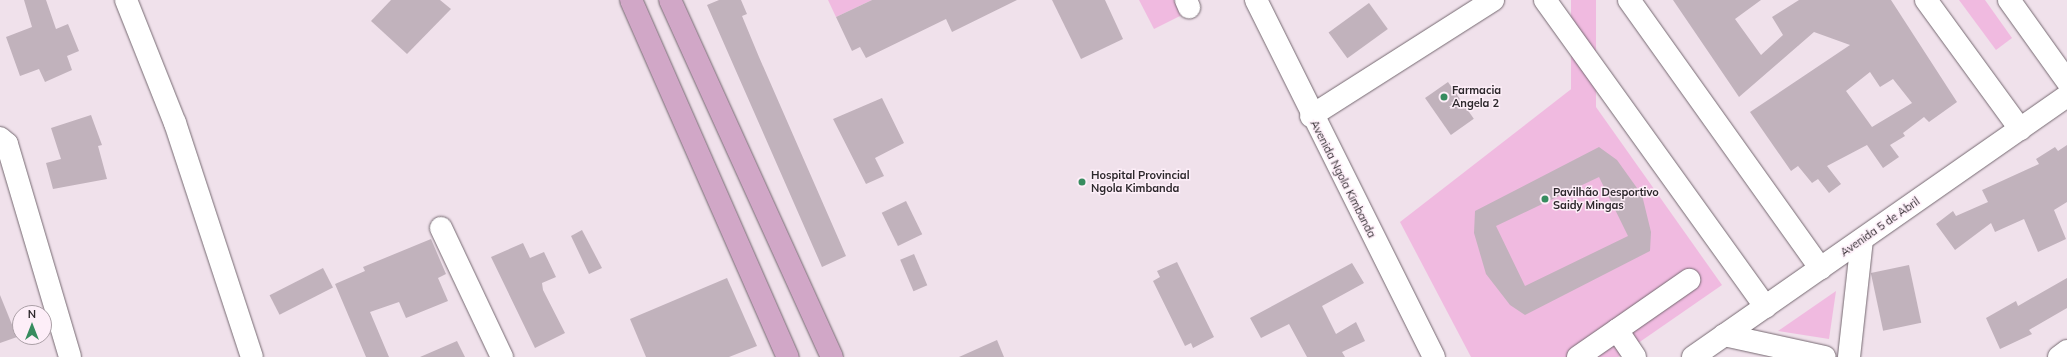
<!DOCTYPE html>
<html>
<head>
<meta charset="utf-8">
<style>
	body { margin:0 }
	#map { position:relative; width:2067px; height:357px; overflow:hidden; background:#f0e1eb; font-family:Mulish,sans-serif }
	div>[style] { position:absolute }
	.green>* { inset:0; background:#f0bae0; transform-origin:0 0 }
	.building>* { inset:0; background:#c1b2bc; transform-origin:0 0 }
	.roads { filter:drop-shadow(0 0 1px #756971) drop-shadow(0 0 1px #756971) }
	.minor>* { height:22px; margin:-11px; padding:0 11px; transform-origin:11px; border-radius:11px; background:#fff }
	.major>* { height:22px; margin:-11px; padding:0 11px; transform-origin:11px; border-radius:11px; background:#d1a7c7 }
	.dots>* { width:11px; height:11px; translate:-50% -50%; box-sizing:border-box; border:2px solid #fdeef8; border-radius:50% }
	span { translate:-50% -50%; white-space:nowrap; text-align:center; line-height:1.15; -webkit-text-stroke:3px #fdeef8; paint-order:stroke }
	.poi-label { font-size:11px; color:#2d282c; font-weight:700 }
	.left { translate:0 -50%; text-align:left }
	.street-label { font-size:11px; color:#2d282c }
	.north { position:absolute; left:12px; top:305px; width:40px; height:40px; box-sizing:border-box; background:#fdeef8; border:1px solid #aa9fa6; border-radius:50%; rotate:0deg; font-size:11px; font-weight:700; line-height:16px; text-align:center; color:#2d282c }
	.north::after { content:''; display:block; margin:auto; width:14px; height:18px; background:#378c5f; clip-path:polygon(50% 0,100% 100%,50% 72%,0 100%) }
</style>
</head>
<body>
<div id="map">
	<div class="green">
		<div style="clip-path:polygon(828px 0,872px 0,836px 17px)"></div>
		<div style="clip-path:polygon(1139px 0,1174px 0,1182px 15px,1154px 29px)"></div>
		<div style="left:1571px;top:0;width:25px;height:293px"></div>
		<div style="clip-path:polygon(1959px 0,1985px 0,2012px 38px,1996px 50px)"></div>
		<div style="clip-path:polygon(1579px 83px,1722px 285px,1618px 357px,1471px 357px,1400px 222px)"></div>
		<div style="clip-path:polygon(1836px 291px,1829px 339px,1778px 331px)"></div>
	</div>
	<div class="building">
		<div style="clip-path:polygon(24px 0,46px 0,56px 29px,68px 24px,79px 51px,67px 56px,72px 70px,45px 82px,39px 69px,20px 76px,6px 37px,32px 27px)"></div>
		<div style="clip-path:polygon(391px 0,440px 0,451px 9px,407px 54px,371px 21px)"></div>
		<div style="clip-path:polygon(719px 0,741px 0,747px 14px,742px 16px,759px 57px,846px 256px,822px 267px,707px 5px)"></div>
		<div style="clip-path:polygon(872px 0,1017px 0,952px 32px,946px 19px,866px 58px,860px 47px,852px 51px,836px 17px)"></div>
		<div style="clip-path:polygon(1052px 0,1105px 0,1123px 39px,1081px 59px)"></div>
		<div style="clip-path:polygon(evenodd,1673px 0,1761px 0,1735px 19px,1761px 55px,1783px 35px,1772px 17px,1799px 0,1891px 0,1957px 102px,1929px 122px,1924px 117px,1903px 133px,1905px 136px,1890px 145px,1899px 157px,1883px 168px,1867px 145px,1827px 166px,1841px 184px,1829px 193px,1818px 179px,1812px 183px,1798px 166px,1791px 171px,1750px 112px,1850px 45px,1814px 32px,1739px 97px,1673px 0,1870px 72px,1880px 87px,1893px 79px,1912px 103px,1872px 127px,1846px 91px,1870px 72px)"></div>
		<div style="left:1369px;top:3px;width:32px;height:50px;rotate:54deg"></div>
		<div style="left:1448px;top:82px;width:45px;height:28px;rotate:55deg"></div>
		<div style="clip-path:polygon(882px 98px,904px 143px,875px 158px,884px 176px,866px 184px,833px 119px)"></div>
		<div style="clip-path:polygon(91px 115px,102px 145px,98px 146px,107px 179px,53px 189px,46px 163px,61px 159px,51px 128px)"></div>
		<div style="clip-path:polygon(2067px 145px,2067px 202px,2054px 210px,2066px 239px,2038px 252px,2024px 219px,1995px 232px,1991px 223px,1955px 250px,1936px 224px,1953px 211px,1956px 216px,1988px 202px,1982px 190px,2039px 164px,2036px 159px,2055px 147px,2058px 151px)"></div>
		<div style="clip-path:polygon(evenodd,1599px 147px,1617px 160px,1642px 195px,1651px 232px,1650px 251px,1525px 315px,1510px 305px,1486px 274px,1474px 233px,1475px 211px,1599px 147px,1599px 177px,1628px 236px,1525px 286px,1496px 226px,1599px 177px)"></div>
		<div style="left:906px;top:201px;width:37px;height:27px;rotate:64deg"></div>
		<div style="clip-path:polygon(582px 230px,602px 268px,589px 274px,571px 236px)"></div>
		<div style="clip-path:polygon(431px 239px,446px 274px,438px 278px,448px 301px,406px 318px,399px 302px,370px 312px,389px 357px,366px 357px,335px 284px,365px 271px,363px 267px)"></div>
		<div style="clip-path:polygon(523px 243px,530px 258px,544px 252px,556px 277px,542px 283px,543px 290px,565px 333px,535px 348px,491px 257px)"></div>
		<div style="left:914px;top:254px;width:34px;height:15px;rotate:67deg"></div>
		<div style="clip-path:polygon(1177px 262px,1214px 337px,1193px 348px,1191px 343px,1185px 346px,1153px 281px,1160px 277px,1157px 271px)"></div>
		<div style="clip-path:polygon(1352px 263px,1364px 283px,1322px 306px,1336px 334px,1356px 322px,1365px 341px,1342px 352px,1345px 357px,1307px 357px,1289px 324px,1261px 338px,1250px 318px)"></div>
		<div style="left:1909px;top:265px;width:59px;height:39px;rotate:78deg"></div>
		<div style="left:323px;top:268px;width:22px;height:60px;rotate:63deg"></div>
		<div style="clip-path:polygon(727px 278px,757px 346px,729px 357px,646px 357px,630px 319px)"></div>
		<div style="clip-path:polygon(2067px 278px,2067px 308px,2029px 330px,2032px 334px,2000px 349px,1986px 318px,2016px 301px,2018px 306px)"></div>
		<div style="clip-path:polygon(0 295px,17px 337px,0 343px)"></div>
		<div style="clip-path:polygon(997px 340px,1004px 357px,959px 357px)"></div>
		<div style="clip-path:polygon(457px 341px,465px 357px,420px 357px)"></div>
	</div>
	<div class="roads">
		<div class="minor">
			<div style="left:126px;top:0;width:132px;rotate:68.3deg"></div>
			<div style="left:175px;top:123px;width:246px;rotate:71.8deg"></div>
			<div style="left:1186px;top:0;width:8px;rotate:67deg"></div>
			<div style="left:1256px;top:0;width:399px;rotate:63.5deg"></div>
			<div style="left:1545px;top:0;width:378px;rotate:54.3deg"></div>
			<div style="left:1629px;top:0;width:330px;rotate:54.5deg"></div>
			<div style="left:1926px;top:0;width:160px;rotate:53.9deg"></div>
			<div style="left:2009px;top:0;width:100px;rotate:54.4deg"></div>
			<div style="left:1311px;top:116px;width:216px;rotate:-32.5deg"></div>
			<div style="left:0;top:138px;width:9px;rotate:41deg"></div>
			<div style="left:7px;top:144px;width:222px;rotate:73.5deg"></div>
			<div style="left:441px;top:228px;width:143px;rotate:64.7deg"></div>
			<div style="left:1617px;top:330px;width:88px;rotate:-34.8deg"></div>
			<div style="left:1724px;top:335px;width:103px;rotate:12.3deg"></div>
			<div style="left:1578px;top:357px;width:47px;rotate:-34.7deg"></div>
			<div style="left:1617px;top:330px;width:32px;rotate:56deg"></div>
			<div style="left:1693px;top:357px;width:456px;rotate:-34.9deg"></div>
			<div style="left:1849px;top:357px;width:118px;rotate:-83.7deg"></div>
			<div style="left:2059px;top:357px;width:10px;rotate:-37deg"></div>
		</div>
		<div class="major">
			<div style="left:631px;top:0;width:390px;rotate:66.3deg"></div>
			<div style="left:670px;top:0;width:392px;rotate:65.6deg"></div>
		</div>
	</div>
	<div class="dots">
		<div style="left:1444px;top:97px;background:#378c5f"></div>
		<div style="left:1082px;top:182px;background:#378c5f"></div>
		<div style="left:1545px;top:199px;background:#378c5f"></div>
	</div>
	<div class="poi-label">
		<span class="left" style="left:1452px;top:97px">Farmacia<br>Angela 2</span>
		<span class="left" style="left:1091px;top:182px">Hospital Provincial<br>Ngola Kimbanda</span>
		<span class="left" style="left:1553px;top:199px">Pavilhão Desportivo<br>Saidy Mingas</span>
	</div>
	<div class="street-label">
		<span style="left:1343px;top:179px;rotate:63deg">Avenida Ngola Kimbanda</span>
		<span style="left:1880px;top:227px;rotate:-35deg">Avenida 5 de Abril</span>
	</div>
	<div class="north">N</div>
</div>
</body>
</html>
